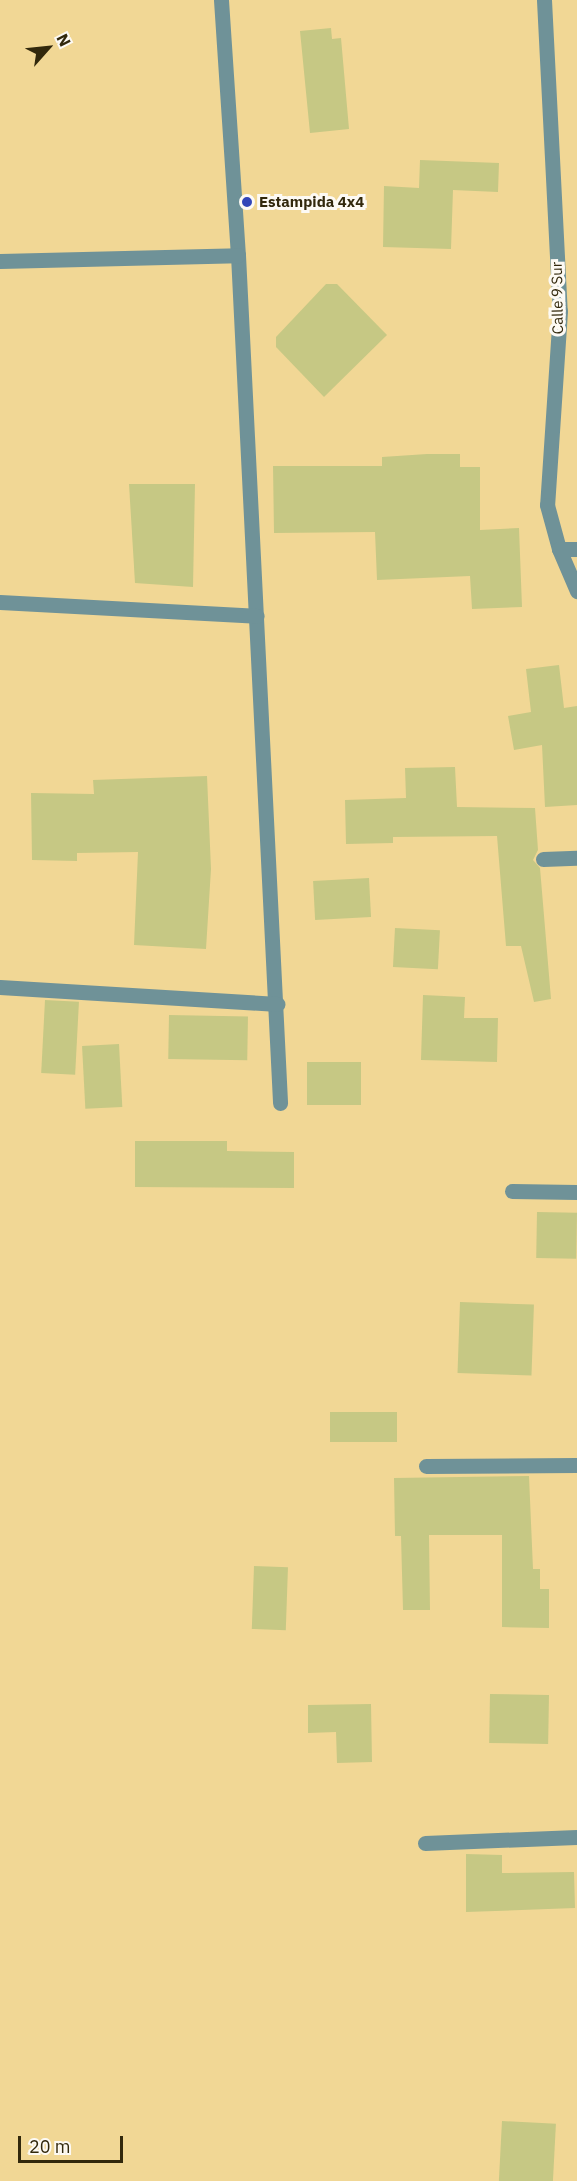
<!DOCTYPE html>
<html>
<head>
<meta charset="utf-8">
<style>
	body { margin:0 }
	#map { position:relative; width:577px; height:2181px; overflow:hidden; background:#f1d795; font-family:"IBM Plex Sans",sans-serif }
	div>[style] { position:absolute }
	.building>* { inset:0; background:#c6c884; transform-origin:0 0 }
	.lane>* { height:15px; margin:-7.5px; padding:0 7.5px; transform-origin:7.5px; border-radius:7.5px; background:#6f9298 }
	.street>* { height:15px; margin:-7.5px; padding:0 7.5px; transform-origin:7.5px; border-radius:7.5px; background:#6f9298 }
	.dots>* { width:16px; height:16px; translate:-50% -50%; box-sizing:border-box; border:3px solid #fdfaf4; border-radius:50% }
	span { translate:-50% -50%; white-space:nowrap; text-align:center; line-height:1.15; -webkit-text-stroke:6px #fdfaf4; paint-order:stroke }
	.poi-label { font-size:15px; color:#32280c; font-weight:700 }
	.left { translate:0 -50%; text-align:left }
	.street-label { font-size:15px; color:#32280c }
	.north { position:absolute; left:18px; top:18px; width:60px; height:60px; -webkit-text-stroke:4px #fdfaf4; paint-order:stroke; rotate:63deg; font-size:16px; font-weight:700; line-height:24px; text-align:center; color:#32280c }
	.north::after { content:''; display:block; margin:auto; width:21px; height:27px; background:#32280c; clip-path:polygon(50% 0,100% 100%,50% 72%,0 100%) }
	.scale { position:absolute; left:18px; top:2136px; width:105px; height:27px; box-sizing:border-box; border:3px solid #32280c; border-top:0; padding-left:8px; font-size:18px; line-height:21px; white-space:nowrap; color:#32280c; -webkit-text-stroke:4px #fdfaf4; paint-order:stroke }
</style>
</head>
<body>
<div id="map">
	<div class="building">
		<div style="clip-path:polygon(331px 28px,332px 39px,341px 38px,349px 129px,310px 133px,300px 31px)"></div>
		<div style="clip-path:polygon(420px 160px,499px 163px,498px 192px,453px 190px,451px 249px,383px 247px,384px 186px,419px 188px)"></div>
		<div style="clip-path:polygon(326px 284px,337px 284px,387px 335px,324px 397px,276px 347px,276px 337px)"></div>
		<div style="clip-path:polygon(427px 454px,460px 454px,460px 467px,480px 467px,480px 530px,519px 528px,522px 607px,472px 609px,470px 576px,377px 580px,375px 532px,274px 533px,273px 466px,382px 466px,382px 457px)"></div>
		<div style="clip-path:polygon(129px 484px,195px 484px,193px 587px,135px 583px)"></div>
		<div style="clip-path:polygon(559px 665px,564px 708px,577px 706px,577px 805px,545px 807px,542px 745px,514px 750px,508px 716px,531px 712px,526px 669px)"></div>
		<div style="clip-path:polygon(455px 767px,457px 807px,535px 808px,538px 850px,533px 860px,540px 868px,551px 999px,534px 1002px,521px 946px,506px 946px,497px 836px,393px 837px,393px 843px,346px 844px,345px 800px,406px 798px,405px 768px)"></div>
		<div style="clip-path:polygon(207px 776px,211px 869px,206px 949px,134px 945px,138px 852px,77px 853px,77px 861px,32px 860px,31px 793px,94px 794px,93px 780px)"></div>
		<div style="left:369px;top:878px;width:39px;height:56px;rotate:87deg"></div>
		<div style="left:395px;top:928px;width:45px;height:39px;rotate:3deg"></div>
		<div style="clip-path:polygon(423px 995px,465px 997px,464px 1018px,498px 1018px,497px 1062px,421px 1060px)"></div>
		<div style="left:45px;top:1000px;width:34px;height:73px;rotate:3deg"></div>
		<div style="left:169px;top:1015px;width:79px;height:44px;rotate:1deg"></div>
		<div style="left:119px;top:1044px;width:63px;height:37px;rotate:87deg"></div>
		<div style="left:307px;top:1062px;width:54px;height:43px"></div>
		<div style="clip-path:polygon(135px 1141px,227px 1141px,227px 1151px,294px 1152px,294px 1188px,135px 1187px)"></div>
		<div style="left:537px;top:1212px;width:40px;height:46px;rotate:1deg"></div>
		<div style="left:460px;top:1302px;width:74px;height:71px;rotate:2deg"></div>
		<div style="left:397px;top:1412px;width:30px;height:67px;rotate:90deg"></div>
		<div style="clip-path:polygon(529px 1476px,533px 1569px,540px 1569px,540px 1589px,549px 1589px,549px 1628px,502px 1627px,502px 1535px,429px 1535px,430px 1610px,403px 1610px,401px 1536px,395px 1536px,394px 1478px)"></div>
		<div style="left:254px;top:1566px;width:34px;height:63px;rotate:2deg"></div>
		<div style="left:490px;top:1694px;width:59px;height:49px;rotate:1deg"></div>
		<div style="clip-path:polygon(371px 1704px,372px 1762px,337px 1763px,336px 1732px,308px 1733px,308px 1705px)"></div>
		<div style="clip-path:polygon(466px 1854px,502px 1855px,502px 1873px,574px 1872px,575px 1908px,466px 1912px)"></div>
		<div style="left:502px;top:2121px;width:54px;height:60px;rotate:3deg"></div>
	</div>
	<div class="lane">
		<div style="left:512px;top:1191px;width:65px;rotate:0.9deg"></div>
	</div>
	<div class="street">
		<div style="left:221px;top:0;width:256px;rotate:86.2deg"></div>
		<div style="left:238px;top:255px;width:849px;rotate:87.16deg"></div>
		<div style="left:544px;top:0;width:311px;rotate:87.1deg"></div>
		<div style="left:560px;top:311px;width:194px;rotate:93.8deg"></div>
		<div style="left:547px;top:505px;width:46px;rotate:74.7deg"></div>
		<div style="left:559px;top:549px;width:46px;rotate:66.8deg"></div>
		<div style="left:0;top:261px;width:238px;rotate:-1.4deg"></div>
		<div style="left:559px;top:549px;width:18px"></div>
		<div style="left:0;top:602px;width:257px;rotate:3.1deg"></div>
		<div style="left:543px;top:859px;width:34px;rotate:-2deg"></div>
		<div style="left:0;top:987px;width:278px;rotate:3.5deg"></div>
		<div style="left:426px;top:1466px;width:151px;rotate:-0.4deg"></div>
		<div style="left:425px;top:1843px;width:152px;rotate:-2.3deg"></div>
	</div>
	<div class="dots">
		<div style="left:247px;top:202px;background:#3246b8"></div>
	</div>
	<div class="poi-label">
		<span class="left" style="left:259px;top:202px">Estampida 4x4</span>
	</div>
	<div class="street-label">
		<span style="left:557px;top:298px;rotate:-91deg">Calle 9 Sur</span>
	</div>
	<div class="north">N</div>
	<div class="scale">20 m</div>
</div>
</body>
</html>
